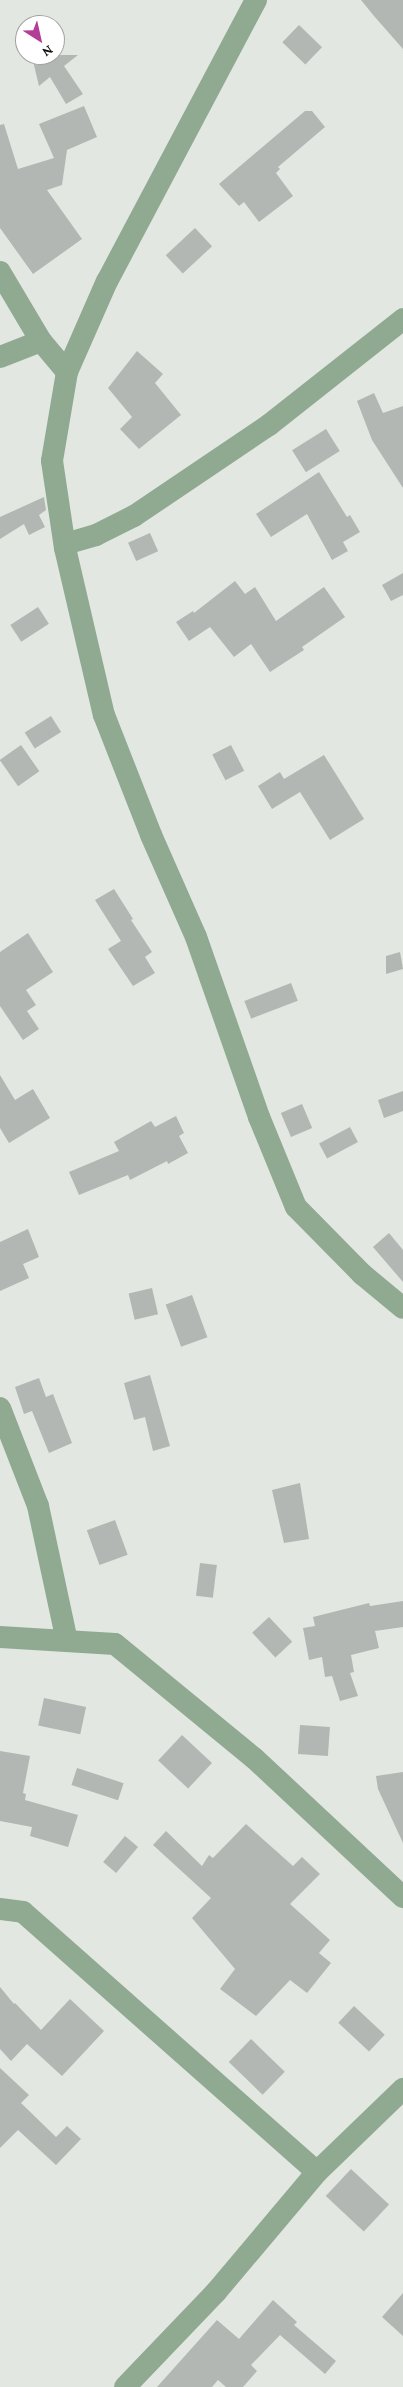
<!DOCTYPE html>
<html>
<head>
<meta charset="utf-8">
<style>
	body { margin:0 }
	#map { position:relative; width:403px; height:2387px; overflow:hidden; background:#e2e7e2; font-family:"Crimson Pro",serif }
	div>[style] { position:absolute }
	.building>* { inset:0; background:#b2b7b3; transform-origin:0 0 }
	.minor>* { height:22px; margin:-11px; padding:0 11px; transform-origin:11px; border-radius:11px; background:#90aa92 }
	span { translate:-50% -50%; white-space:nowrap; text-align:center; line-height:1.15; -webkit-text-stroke:4px #fff; paint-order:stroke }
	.north { position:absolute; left:15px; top:15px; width:50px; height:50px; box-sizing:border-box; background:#fff; border:1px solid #9fa09f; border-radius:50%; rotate:145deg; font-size:14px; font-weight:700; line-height:20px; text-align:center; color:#0f110f }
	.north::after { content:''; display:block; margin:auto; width:18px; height:22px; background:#b33e96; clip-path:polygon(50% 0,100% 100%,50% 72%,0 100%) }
</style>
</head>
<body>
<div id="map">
	<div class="building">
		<div style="clip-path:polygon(361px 0,403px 0,403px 49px,374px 16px)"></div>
		<div style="left:299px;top:25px;width:32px;height:24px;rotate:44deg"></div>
		<div style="clip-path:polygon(41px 55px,78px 55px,64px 66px,83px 94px,66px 104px,50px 77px,39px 86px,33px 61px)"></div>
		<div style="clip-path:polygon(84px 106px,97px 137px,67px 150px,62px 185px,47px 190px,82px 239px,33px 274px,0 228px,0 125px,4px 124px,18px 169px,54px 158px,39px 124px)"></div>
		<div style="clip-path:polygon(305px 111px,312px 111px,325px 127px,278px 167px,280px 169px,276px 173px,293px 196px,259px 222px,244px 202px,239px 206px,219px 184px)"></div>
		<div style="left:195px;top:228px;width:25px;height:40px;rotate:47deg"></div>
		<div style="clip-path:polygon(137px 351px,163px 374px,155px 383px,181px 415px,139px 449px,120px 429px,132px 417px,108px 388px)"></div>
		<div style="clip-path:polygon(374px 393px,383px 413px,403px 406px,403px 488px,372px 440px,357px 401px)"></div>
		<div style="left:326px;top:429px;width:26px;height:40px;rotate:58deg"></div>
		<div style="clip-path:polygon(319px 472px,347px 517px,350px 515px,360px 532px,343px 542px,348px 551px,332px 560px,307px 514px,271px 537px,256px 514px)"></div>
		<div style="clip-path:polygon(44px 497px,46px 510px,39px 515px,45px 527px,29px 535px,24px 524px,0 539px,0 517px)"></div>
		<div style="left:150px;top:533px;width:20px;height:24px;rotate:66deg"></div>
		<div style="clip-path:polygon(403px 573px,403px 595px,391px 601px,382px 585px)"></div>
		<div style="clip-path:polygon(235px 581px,245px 594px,255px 587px,276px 621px,324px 587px,345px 617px,302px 647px,304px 650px,270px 672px,251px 644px,234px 657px,210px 627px,189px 641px,176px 622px,193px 611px,194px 613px)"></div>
		<div style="left:38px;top:607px;width:20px;height:33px;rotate:57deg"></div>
		<div style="left:51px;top:716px;width:19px;height:31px;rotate:58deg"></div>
		<div style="left:21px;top:745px;width:32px;height:26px;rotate:55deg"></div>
		<div style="left:231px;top:745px;width:29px;height:21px;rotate:63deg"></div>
		<div style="clip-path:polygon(324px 755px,364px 819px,330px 840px,300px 792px,272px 809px,258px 786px,280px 772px,284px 779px)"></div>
		<div style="clip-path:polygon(114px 889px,133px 919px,131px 920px,152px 952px,145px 957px,155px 973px,133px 986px,108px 949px,121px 941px,95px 900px)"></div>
		<div style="clip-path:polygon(28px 933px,53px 972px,26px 990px,36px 1005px,27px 1011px,39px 1029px,23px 1040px,0 1006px,0 952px)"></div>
		<div style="clip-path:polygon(400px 952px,403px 969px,386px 974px,386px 956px)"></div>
		<div style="left:291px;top:983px;width:19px;height:50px;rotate:69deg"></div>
		<div style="clip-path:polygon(0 1075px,15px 1100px,33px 1089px,50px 1118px,9px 1143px,0 1128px)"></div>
		<div style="clip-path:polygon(403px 1091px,403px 1111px,384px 1118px,378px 1100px)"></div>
		<div style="left:302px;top:1104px;width:26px;height:23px;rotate:67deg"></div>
		<div style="clip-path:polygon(176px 1116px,184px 1133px,179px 1136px,188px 1153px,168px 1164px,167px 1161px,130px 1180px,128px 1175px,79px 1195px,69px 1172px,119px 1151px,114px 1142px,151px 1121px,155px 1127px)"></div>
		<div style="left:350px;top:1127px;width:17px;height:35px;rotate:62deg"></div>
		<div style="clip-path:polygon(28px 1229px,39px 1257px,23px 1264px,29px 1278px,0 1291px,0 1242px)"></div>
		<div style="clip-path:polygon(389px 1233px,403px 1250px,403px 1282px,373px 1247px)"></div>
		<div style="left:152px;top:1288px;width:27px;height:24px;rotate:77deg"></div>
		<div style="left:192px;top:1295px;width:45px;height:28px;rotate:70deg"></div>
		<div style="clip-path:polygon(150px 1375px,170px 1446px,153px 1451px,145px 1417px,134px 1420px,124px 1383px)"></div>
		<div style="clip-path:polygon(39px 1378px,46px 1397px,53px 1394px,72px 1443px,49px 1453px,32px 1411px,24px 1414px,15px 1387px)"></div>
		<div style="clip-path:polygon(300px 1483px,309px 1539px,284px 1543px,272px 1490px)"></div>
		<div style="left:115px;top:1520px;width:37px;height:30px;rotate:70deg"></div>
		<div style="left:200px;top:1563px;width:17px;height:33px;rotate:7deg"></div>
		<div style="clip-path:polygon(403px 1601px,403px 1627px,375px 1631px,379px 1648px,351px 1655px,354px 1672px,350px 1673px,358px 1696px,340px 1701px,332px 1676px,325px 1677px,322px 1657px,309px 1660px,303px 1628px,315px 1626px,313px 1617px,369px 1603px,370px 1606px)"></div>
		<div style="left:269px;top:1617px;width:34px;height:23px;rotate:47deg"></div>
		<div style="left:44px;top:1698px;width:43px;height:28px;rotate:12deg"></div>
		<div style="left:300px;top:1725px;width:30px;height:29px;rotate:4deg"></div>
		<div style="left:182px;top:1735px;width:41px;height:35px;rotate:43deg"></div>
		<div style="clip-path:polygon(0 1751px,30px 1756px,23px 1793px,26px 1794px,25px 1800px,78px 1815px,68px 1847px,30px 1836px,32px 1827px,0 1821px)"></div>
		<div style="left:77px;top:1768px;width:49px;height:18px;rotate:18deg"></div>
		<div style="clip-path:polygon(403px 1772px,403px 1843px,378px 1789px,376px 1776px)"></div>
		<div style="clip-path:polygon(246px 1824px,293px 1866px,302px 1857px,320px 1874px,290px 1904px,330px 1940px,319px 1953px,331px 1963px,307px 1993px,290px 1980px,256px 2016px,220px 1989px,235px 1969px,192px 1918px,211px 1898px,153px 1845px,166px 1831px,202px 1866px,209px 1855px,213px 1858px)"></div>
		<div style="left:125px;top:1836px;width:17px;height:34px;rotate:40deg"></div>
		<div style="clip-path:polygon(0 1987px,14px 2004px,15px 2003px,41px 2030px,70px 1999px,104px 2031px,62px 2076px,27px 2044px,11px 2061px,0 2049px)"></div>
		<div style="left:354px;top:2006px;width:42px;height:23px;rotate:43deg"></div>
		<div style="left:251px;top:2039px;width:47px;height:32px;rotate:44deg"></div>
		<div style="clip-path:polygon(0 2068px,29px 2095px,21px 2103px,56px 2137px,67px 2126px,81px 2139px,56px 2165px,18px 2130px,0 2148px)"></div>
		<div style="left:351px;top:2169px;width:52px;height:37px;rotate:43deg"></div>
		<div style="clip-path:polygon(403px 2293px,403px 2336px,382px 2317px)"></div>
		<div style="clip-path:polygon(273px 2300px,297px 2322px,294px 2325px,336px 2361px,325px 2374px,280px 2335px,251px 2365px,257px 2371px,243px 2387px,226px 2387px,218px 2380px,212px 2387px,157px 2387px,217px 2320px,239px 2339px)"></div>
	</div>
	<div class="minor">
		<div style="left:256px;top:0;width:318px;rotate:117.9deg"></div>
		<div style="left:107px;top:281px;width:99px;rotate:113.7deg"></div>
		<div style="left:67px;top:372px;width:90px;rotate:99.6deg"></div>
		<div style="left:52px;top:461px;width:88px;rotate:81.5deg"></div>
		<div style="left:65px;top:548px;width:171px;rotate:76.9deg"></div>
		<div style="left:104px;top:715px;width:129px;rotate:68.6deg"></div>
		<div style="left:151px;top:835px;width:111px;rotate:66.2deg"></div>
		<div style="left:196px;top:937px;width:191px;rotate:70.7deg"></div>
		<div style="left:259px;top:1117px;width:97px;rotate:67.7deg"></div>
		<div style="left:296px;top:1207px;width:94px;rotate:45.4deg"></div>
		<div style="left:362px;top:1274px;width:53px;rotate:39.7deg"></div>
		<div style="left:0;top:272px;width:80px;rotate:59.3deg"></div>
		<div style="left:41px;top:341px;width:40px;rotate:50deg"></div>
		<div style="left:0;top:357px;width:44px;rotate:-21.3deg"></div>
		<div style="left:65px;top:544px;width:32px;rotate:-16deg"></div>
		<div style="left:96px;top:535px;width:42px;rotate:-26.6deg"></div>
		<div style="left:134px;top:516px;width:163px;rotate:-34deg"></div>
		<div style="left:269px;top:425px;width:171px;rotate:-38.3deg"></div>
		<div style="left:0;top:1408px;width:105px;rotate:68.8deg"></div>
		<div style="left:38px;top:1506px;width:138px;rotate:77.9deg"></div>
		<div style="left:0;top:1637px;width:115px;rotate:3.5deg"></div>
		<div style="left:115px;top:1644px;width:180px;rotate:39.4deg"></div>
		<div style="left:254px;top:1758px;width:204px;rotate:43deg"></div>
		<div style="left:0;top:1909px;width:23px;rotate:7deg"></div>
		<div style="left:23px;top:1912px;width:392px;rotate:41.5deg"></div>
		<div style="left:125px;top:2387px;width:132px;rotate:-46.2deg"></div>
		<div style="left:216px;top:2292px;width:157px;rotate:-49.9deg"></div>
		<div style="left:317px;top:2172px;width:120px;rotate:-44deg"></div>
	</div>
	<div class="north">N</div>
</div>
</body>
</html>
